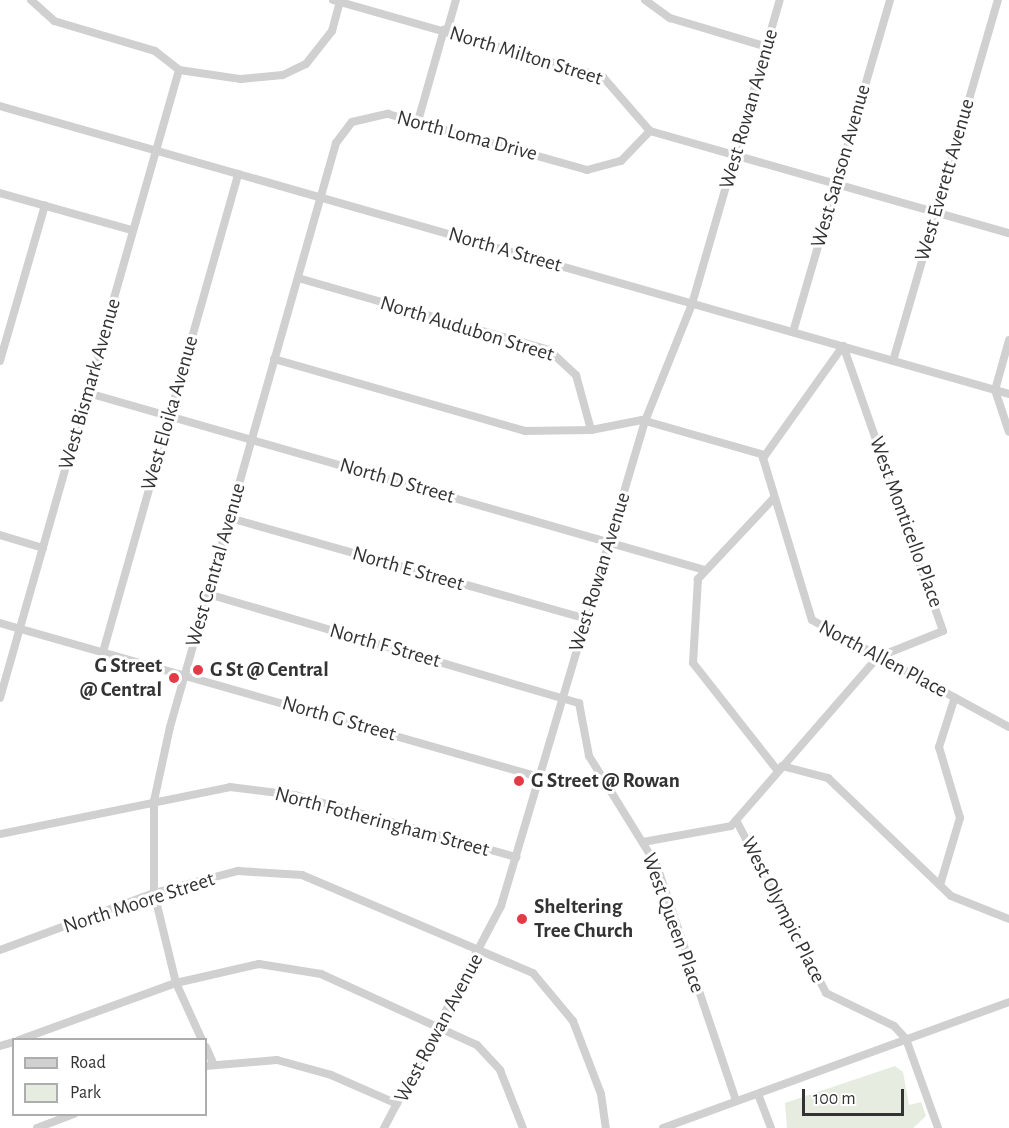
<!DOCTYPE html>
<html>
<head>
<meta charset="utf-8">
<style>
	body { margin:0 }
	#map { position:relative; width:1009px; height:1128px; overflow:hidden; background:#fff; font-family:"Alegreya Sans",sans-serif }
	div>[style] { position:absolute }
	.green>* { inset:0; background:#e6ecdf }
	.minor>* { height:8px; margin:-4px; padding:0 4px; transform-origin:4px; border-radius:4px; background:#d0d0d0 }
	.dots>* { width:16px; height:16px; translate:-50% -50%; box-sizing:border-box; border:3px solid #fff; border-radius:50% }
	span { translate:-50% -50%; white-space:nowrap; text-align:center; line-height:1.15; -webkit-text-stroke:6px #fff; paint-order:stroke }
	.street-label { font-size:21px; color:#333 }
	.poi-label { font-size:21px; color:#333; font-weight:700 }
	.right { translate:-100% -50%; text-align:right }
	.left { translate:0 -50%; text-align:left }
	.legend { position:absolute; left:12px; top:1038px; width:195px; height:78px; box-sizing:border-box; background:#fff; border:2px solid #adadad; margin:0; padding:8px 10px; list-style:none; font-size:18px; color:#333 }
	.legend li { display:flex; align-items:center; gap:12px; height:30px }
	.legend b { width:30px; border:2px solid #adadad }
	.scale { position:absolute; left:802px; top:1089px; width:102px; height:27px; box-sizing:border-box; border:3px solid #333; border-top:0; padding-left:8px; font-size:18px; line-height:21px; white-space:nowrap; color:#333; -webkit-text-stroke:4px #fff; paint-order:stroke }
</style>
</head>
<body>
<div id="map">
	<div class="green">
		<div style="clip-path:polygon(895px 1066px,903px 1072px,909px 1105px,921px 1102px,926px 1116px,913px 1128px,787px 1128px,785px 1103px)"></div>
	</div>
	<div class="minor">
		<div style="left:31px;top:0;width:31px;rotate:42deg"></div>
		<div style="left:54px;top:21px;width:105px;rotate:16.5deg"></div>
		<div style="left:155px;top:51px;width:31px;rotate:38deg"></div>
		<div style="left:179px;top:70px;width:63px;rotate:8.3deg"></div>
		<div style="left:241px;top:79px;width:42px;rotate:-5.4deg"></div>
		<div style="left:283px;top:75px;width:25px;rotate:-26deg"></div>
		<div style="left:306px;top:64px;width:42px;rotate:-51.8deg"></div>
		<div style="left:332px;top:31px;width:30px;rotate:-75deg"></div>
		<div style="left:333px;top:0;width:281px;rotate:15.9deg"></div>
		<div style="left:603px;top:77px;width:72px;rotate:49deg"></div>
		<div style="left:650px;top:131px;width:373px;rotate:15.9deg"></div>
		<div style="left:645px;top:0;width:31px;rotate:36deg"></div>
		<div style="left:670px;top:18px;width:101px;rotate:16.6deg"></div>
		<div style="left:447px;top:31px;width:32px;rotate:-74deg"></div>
		<div style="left:0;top:106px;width:1049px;rotate:15.93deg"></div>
		<div style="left:418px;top:121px;width:95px;rotate:-74.1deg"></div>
		<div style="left:0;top:193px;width:137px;rotate:15.7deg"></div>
		<div style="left:298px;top:278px;width:261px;rotate:16deg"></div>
		<div style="left:549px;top:350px;width:37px;rotate:43deg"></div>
		<div style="left:576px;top:375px;width:57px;rotate:74.7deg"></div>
		<div style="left:591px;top:430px;width:52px;rotate:-11.1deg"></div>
		<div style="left:642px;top:420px;width:127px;rotate:16deg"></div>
		<div style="left:793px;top:332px;width:346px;rotate:-73.7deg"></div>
		<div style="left:1009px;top:340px;width:52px;rotate:105.6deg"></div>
		<div style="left:995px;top:390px;width:44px;rotate:71.6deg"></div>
		<div style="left:843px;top:346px;width:138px;rotate:125.5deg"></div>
		<div style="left:763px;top:458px;width:169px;rotate:73.2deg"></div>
		<div style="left:812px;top:620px;width:224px;rotate:28.5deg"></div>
		<div style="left:274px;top:359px;width:261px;rotate:16deg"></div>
		<div style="left:525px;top:431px;width:66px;rotate:-0.9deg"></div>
		<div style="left:0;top:361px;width:162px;rotate:-73.9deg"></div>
		<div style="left:893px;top:361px;width:376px;rotate:-73.8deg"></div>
		<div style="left:88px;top:393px;width:642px;rotate:16.01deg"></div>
		<div style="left:773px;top:499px;width:110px;rotate:133.2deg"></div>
		<div style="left:698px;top:579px;width:84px;rotate:93.4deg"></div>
		<div style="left:693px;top:663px;width:137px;rotate:51.8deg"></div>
		<div style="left:230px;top:518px;width:370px;rotate:15.8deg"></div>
		<div style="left:0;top:535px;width:45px;rotate:16.8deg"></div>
		<div style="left:208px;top:594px;width:387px;rotate:16.4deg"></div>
		<div style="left:579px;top:703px;width:54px;rotate:79.3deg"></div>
		<div style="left:589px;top:756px;width:129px;rotate:58.3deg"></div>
		<div style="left:657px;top:866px;width:248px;rotate:71.4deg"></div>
		<div style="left:0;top:623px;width:561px;rotate:15.95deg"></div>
		<div style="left:103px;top:652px;width:497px;rotate:-74.2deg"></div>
		<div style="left:0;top:698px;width:653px;rotate:-74.09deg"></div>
		<div style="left:782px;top:766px;width:48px;rotate:14.6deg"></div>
		<div style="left:828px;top:778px;width:170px;rotate:43.8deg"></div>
		<div style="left:951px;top:896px;width:62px;rotate:21.6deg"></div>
		<div style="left:736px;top:820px;width:195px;rotate:62.5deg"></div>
		<div style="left:826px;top:993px;width:76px;rotate:25.9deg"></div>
		<div style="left:894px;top:1026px;width:18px;rotate:47deg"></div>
		<div style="left:906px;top:1039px;width:95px;rotate:70.2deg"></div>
		<div style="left:0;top:834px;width:235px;rotate:-11.5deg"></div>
		<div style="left:230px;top:787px;width:65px;rotate:7deg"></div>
		<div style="left:295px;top:795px;width:230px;rotate:15.7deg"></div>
		<div style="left:643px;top:842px;width:89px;rotate:-10.3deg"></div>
		<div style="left:731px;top:826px;width:224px;rotate:-49deg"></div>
		<div style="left:878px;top:657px;width:70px;rotate:-21.8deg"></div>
		<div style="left:943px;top:631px;width:302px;rotate:-109.3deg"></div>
		<div style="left:940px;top:885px;width:70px;rotate:-73.4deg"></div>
		<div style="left:960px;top:818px;width:74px;rotate:-106.5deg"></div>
		<div style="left:939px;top:747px;width:52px;rotate:-72.3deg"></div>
		<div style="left:0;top:950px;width:164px;rotate:-20.3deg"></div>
		<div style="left:154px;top:893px;width:87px;rotate:-14.7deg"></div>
		<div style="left:238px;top:871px;width:64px;rotate:3.6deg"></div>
		<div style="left:302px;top:875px;width:251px;rotate:23deg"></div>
		<div style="left:533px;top:973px;width:62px;rotate:50.2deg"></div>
		<div style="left:573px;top:1021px;width:78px;rotate:69deg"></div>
		<div style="left:601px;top:1094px;width:34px;rotate:82deg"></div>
		<div style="left:19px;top:1040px;width:167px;rotate:-20deg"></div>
		<div style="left:176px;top:983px;width:85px;rotate:-12.9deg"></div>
		<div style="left:259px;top:964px;width:63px;rotate:9.2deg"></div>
		<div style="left:321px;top:974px;width:171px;rotate:24.5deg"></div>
		<div style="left:477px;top:1045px;width:34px;rotate:47deg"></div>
		<div style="left:500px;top:1070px;width:62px;rotate:68.4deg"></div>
		<div style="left:202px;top:1040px;width:63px;rotate:-114.5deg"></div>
		<div style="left:176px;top:983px;width:93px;rotate:-103.7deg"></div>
		<div style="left:154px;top:893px;width:92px;rotate:-90deg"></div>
		<div style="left:154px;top:801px;width:76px;rotate:-77.8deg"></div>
		<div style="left:170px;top:727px;width:607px;rotate:-74.13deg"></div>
		<div style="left:336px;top:143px;width:26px;rotate:-53deg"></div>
		<div style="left:352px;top:122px;width:37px;rotate:-13deg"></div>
		<div style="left:388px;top:114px;width:207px;rotate:15.7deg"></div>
		<div style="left:587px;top:170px;width:35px;rotate:-15deg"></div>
		<div style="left:621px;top:161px;width:42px;rotate:-46deg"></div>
		<div style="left:0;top:1046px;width:15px;rotate:-16deg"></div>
		<div style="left:206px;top:1047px;width:17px;rotate:66deg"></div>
		<div style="left:206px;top:1066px;width:71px;rotate:-4.8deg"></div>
		<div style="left:277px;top:1060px;width:56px;rotate:15.5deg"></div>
		<div style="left:331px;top:1075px;width:72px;rotate:23.7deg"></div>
		<div style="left:758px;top:1094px;width:36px;rotate:69deg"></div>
		<div style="left:37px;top:1128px;width:40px;rotate:-21deg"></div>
		<div style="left:384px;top:1128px;width:251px;rotate:-62.2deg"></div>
		<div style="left:501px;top:906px;width:506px;rotate:-73.46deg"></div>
		<div style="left:645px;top:421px;width:126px;rotate:-68.1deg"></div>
		<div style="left:692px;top:304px;width:316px;rotate:-73.9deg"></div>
		<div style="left:663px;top:1128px;width:368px;rotate:-20deg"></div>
	</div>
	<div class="dots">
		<div style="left:198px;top:670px;background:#e63946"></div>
		<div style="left:174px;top:678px;background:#e63946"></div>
		<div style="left:519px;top:781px;background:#e63946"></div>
		<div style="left:522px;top:919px;background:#e63946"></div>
	</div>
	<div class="street-label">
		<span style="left:526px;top:56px;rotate:17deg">North Milton Street</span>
		<span style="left:749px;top:109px;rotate:-74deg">West Rowan Avenue</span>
		<span style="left:467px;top:136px;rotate:15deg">North Loma Drive</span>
		<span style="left:841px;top:166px;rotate:-74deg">West Sanson Avenue</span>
		<span style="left:945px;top:180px;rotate:-74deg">West Everett Avenue</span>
		<span style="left:505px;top:250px;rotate:16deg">North A Street</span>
		<span style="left:467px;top:329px;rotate:17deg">North Audubon Street</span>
		<span style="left:90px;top:384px;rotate:-74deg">West Bismark Avenue</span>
		<span style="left:170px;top:413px;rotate:-74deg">West Eloika Avenue</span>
		<span style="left:397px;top:481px;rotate:16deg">North D Street</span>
		<span style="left:906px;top:522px;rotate:70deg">West Monticello Place</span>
		<span style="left:216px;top:565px;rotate:-74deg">West Central Avenue</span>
		<span style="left:408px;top:569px;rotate:16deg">North E Street</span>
		<span style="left:600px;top:572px;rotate:-73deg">West Rowan Avenue</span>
		<span style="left:385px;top:646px;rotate:16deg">North F Street</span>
		<span style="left:883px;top:659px;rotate:28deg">North Allen Place</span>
		<span style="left:339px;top:719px;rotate:16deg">North G Street</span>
		<span style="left:382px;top:822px;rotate:15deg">North Fotheringham Street</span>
		<span style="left:139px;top:903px;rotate:-18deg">North Moore Street</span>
		<span style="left:783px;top:910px;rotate:63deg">West Olympic Place</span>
		<span style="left:673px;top:923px;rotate:70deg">West Queen Place</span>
		<span style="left:439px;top:1028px;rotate:-62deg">West Rowan Avenue</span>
	</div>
	<div class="poi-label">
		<span class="right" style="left:162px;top:678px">G Street<br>@ Central</span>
		<span class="left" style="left:210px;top:670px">G St @ Central</span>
		<span class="left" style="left:531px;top:781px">G Street @ Rowan</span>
		<span class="left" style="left:534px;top:919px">Sheltering<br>Tree Church</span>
	</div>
	<ul class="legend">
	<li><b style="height:8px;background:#d0d0d0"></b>Road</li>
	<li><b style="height:16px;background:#e6ecdf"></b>Park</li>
	</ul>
	<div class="scale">100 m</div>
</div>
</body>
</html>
